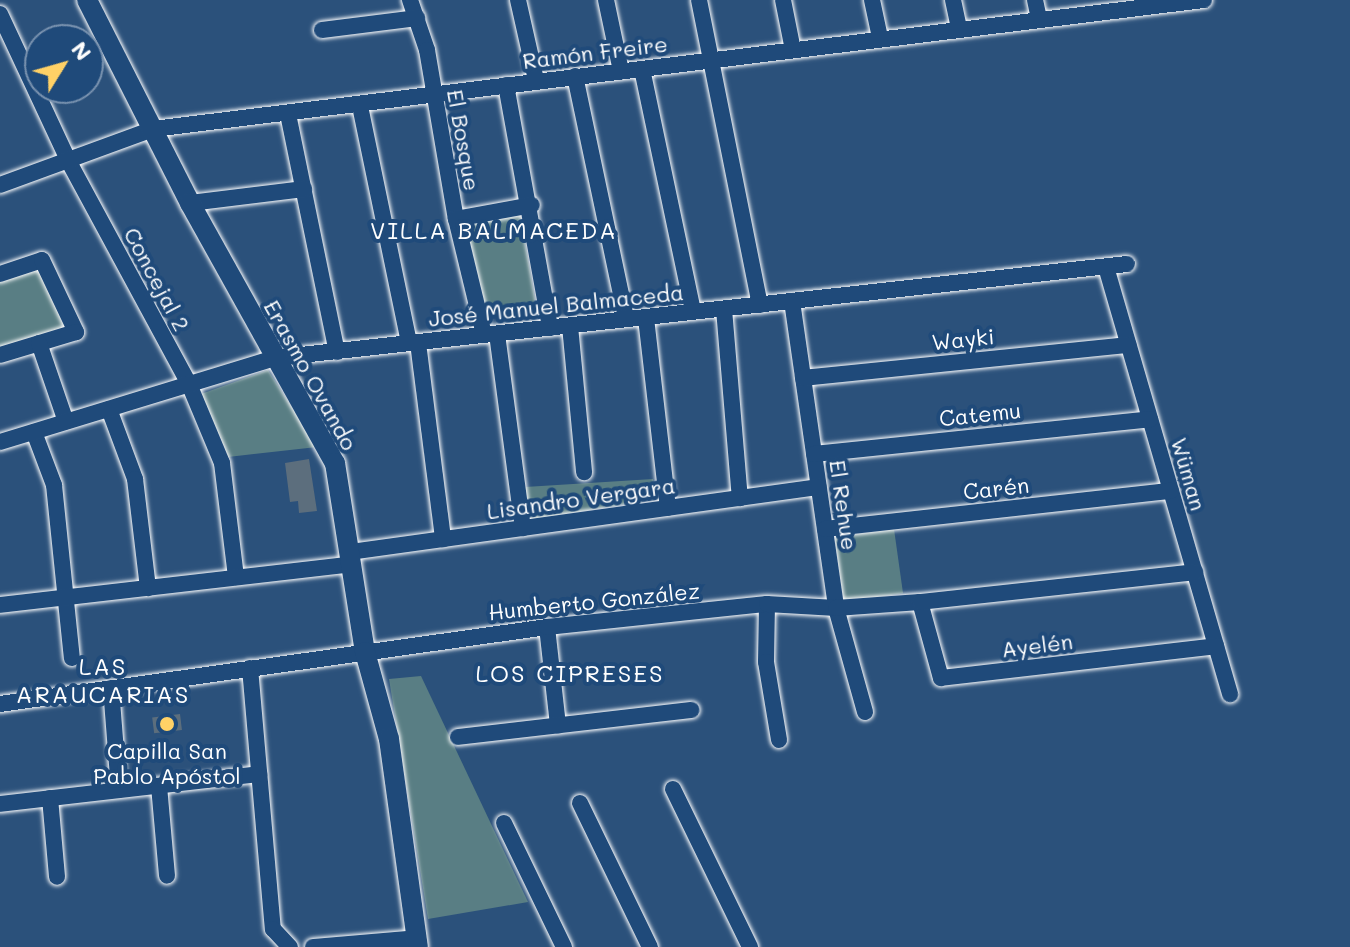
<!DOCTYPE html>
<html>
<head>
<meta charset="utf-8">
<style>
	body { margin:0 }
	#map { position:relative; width:1350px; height:947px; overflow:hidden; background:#2b517b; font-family:Mali,sans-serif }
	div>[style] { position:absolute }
	.green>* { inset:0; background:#597e84; transform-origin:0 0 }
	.building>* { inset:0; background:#5c6e7d; transform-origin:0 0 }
	.roads { filter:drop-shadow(0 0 2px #fff) drop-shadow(0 0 2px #fff) }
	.minor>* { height:16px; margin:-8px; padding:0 8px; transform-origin:8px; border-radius:8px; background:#1f4a7a }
	.tertiary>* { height:20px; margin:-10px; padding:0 10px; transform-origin:10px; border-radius:10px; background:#1f4a7a }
	.dots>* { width:22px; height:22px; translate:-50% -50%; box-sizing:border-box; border:4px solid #1f4a7a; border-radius:50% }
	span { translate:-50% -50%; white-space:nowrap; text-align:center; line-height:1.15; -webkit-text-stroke:8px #1f4a7a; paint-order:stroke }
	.street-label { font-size:22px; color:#fff }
	.poi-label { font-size:22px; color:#fff }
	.neighbourhood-label { font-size:24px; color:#fff; letter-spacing:2px }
	.north { position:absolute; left:24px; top:24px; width:80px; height:80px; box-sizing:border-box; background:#1f4a7a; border:2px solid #7992af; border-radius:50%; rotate:53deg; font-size:22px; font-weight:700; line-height:32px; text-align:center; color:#fff }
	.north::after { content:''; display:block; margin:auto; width:28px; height:36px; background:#ffd166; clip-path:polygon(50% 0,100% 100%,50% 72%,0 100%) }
</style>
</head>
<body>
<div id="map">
	<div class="green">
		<div style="left:520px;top:214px;width:96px;height:57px;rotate:80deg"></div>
		<div style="clip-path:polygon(41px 261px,75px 331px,0 352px,0 275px)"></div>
		<div style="clip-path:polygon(268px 370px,317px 447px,228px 457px,201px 394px)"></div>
		<div style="clip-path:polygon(653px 479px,656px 499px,530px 520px,525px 487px)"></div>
		<div style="left:894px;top:529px;width:65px;height:60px;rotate:82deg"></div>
		<div style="clip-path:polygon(421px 676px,528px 902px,428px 919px,389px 679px)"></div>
	</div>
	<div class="building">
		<div style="clip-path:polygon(309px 459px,317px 511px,299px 513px,298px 501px,290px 502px,285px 463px)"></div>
		<div style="left:180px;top:714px;width:16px;height:28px;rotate:83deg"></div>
	</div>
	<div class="roads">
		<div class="minor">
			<div style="left:410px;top:0;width:53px;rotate:71.2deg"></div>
			<div style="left:427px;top:50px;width:171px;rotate:80.3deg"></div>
			<div style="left:456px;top:219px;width:119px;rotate:76.4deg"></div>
			<div style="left:518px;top:0;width:82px;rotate:77.3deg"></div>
			<div style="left:606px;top:0;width:73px;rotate:78.1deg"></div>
			<div style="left:699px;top:0;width:311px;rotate:78.7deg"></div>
			<div style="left:783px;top:0;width:51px;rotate:78.7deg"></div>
			<div style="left:872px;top:0;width:40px;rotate:78deg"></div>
			<div style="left:953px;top:0;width:30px;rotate:78deg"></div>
			<div style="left:1035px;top:0;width:19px;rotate:78deg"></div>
			<div style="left:0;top:14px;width:163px;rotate:65deg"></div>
			<div style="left:69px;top:162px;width:252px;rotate:61.6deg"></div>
			<div style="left:189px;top:384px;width:86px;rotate:67.3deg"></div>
			<div style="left:222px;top:463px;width:115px;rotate:83deg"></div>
			<div style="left:322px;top:30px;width:96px;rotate:-7.2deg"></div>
			<div style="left:642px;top:69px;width:248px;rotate:78.1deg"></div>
			<div style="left:575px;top:76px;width:248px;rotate:78.1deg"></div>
			<div style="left:506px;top:85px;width:247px;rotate:79.7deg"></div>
			<div style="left:360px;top:106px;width:242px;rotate:78.3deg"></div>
			<div style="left:288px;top:114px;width:243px;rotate:78.4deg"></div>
			<div style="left:0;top:185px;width:163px;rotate:-20.1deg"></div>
			<div style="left:153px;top:129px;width:1059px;rotate:-7deg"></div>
			<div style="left:190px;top:203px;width:115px;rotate:-7deg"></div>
			<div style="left:456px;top:219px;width:77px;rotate:-10.4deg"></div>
			<div style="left:1106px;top:267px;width:445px;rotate:73.8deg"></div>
			<div style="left:0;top:274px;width:44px;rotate:-18.4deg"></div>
			<div style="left:42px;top:260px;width:80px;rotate:64.7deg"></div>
			<div style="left:76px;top:332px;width:79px;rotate:163.2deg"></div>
			<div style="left:792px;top:301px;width:310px;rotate:81.8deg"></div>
			<div style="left:836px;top:608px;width:108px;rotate:74.4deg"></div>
			<div style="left:724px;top:309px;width:190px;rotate:85.2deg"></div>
			<div style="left:646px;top:318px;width:191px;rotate:83.4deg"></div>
			<div style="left:570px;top:326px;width:147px;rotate:84.5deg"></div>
			<div style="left:497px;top:334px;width:196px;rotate:82.4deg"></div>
			<div style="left:39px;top:343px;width:83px;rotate:71.1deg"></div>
			<div style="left:418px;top:343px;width:198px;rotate:82.7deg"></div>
			<div style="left:803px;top:378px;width:327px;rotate:-5.8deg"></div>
			<div style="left:109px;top:409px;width:75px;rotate:69.6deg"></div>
			<div style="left:135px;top:479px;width:110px;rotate:83.2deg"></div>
			<div style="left:34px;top:432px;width:57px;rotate:69.3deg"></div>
			<div style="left:54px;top:485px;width:174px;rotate:84.1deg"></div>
			<div style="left:0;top:442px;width:287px;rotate:-17deg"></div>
			<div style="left:274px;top:358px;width:858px;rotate:-6.29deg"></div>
			<div style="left:814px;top:454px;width:338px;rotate:-5.9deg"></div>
			<div style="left:825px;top:529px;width:348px;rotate:-6.3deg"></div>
			<div style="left:350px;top:552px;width:473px;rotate:-7.9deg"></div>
			<div style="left:920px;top:602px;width:79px;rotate:74.6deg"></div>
			<div style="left:941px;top:678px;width:277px;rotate:-6.6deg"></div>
			<div style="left:767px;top:604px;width:58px;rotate:91deg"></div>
			<div style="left:766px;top:662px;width:79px;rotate:80.5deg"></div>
			<div style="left:0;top:605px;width:354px;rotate:-6.6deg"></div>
			<div style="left:547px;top:627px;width:99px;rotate:83.6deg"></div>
			<div style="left:250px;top:668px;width:262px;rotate:85deg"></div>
			<div style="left:273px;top:929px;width:25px;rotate:47deg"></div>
			<div style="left:111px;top:688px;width:102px;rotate:85.5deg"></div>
			<div style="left:0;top:704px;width:552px;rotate:-8.01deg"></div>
			<div style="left:547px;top:627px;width:221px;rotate:-6deg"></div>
			<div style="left:767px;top:604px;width:69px;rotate:3.3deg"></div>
			<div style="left:836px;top:608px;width:84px;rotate:-4.1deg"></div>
			<div style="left:920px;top:602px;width:277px;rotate:-6.2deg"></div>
			<div style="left:458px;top:737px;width:235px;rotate:-6.6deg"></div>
			<div style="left:159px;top:786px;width:90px;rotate:84.9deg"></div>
			<div style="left:673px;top:789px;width:176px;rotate:64deg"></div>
			<div style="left:50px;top:798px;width:79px;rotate:84.9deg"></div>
			<div style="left:580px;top:803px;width:160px;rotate:64.1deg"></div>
			<div style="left:0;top:804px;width:261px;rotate:-6.6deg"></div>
			<div style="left:504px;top:823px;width:138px;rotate:64.2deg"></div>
			<div style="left:313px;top:947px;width:104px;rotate:-4.9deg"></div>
		</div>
		<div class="tertiary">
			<div style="left:87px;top:0;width:228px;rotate:63.1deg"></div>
			<div style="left:190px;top:203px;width:298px;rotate:60.9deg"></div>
			<div style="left:335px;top:463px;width:191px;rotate:81deg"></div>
			<div style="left:365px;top:652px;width:90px;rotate:74.6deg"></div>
			<div style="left:389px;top:739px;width:210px;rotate:82.1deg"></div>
		</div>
	</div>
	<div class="dots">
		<div style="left:167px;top:724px;background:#ffd166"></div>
	</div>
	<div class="street-label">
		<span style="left:595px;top:52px;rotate:-7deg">Ramón Freire</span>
		<span style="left:464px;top:140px;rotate:80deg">El Bosque</span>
		<span style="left:157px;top:279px;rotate:62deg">Concejal 2</span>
		<span style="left:556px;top:305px;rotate:-6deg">José Manuel Balmaceda</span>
		<span style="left:963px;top:339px;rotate:-6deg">Wayki</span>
		<span style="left:311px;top:375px;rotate:61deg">Erasmo Ovando</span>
		<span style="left:980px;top:414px;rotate:-6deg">Catemu</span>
		<span style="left:1189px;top:474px;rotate:74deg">Wüman</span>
		<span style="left:996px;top:488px;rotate:-6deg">Carén</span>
		<span style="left:581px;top:498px;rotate:-8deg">Lisandro Vergara</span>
		<span style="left:844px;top:505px;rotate:82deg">El Rehue</span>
		<span style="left:594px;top:601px;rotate:-6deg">Humberto González</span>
		<span style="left:1037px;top:645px;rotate:-7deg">Ayelén</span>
	</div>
	<div class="poi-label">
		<span style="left:167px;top:763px">Capilla San<br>Pablo Apóstol</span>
	</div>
	<div class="neighbourhood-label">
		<span style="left:494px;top:230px">VILLA BALMACEDA</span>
		<span style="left:103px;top:680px">LAS<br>ARAUCARIAS</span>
		<span style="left:570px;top:673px">LOS CIPRESES</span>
	</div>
	<div class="north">N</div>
</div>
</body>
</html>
